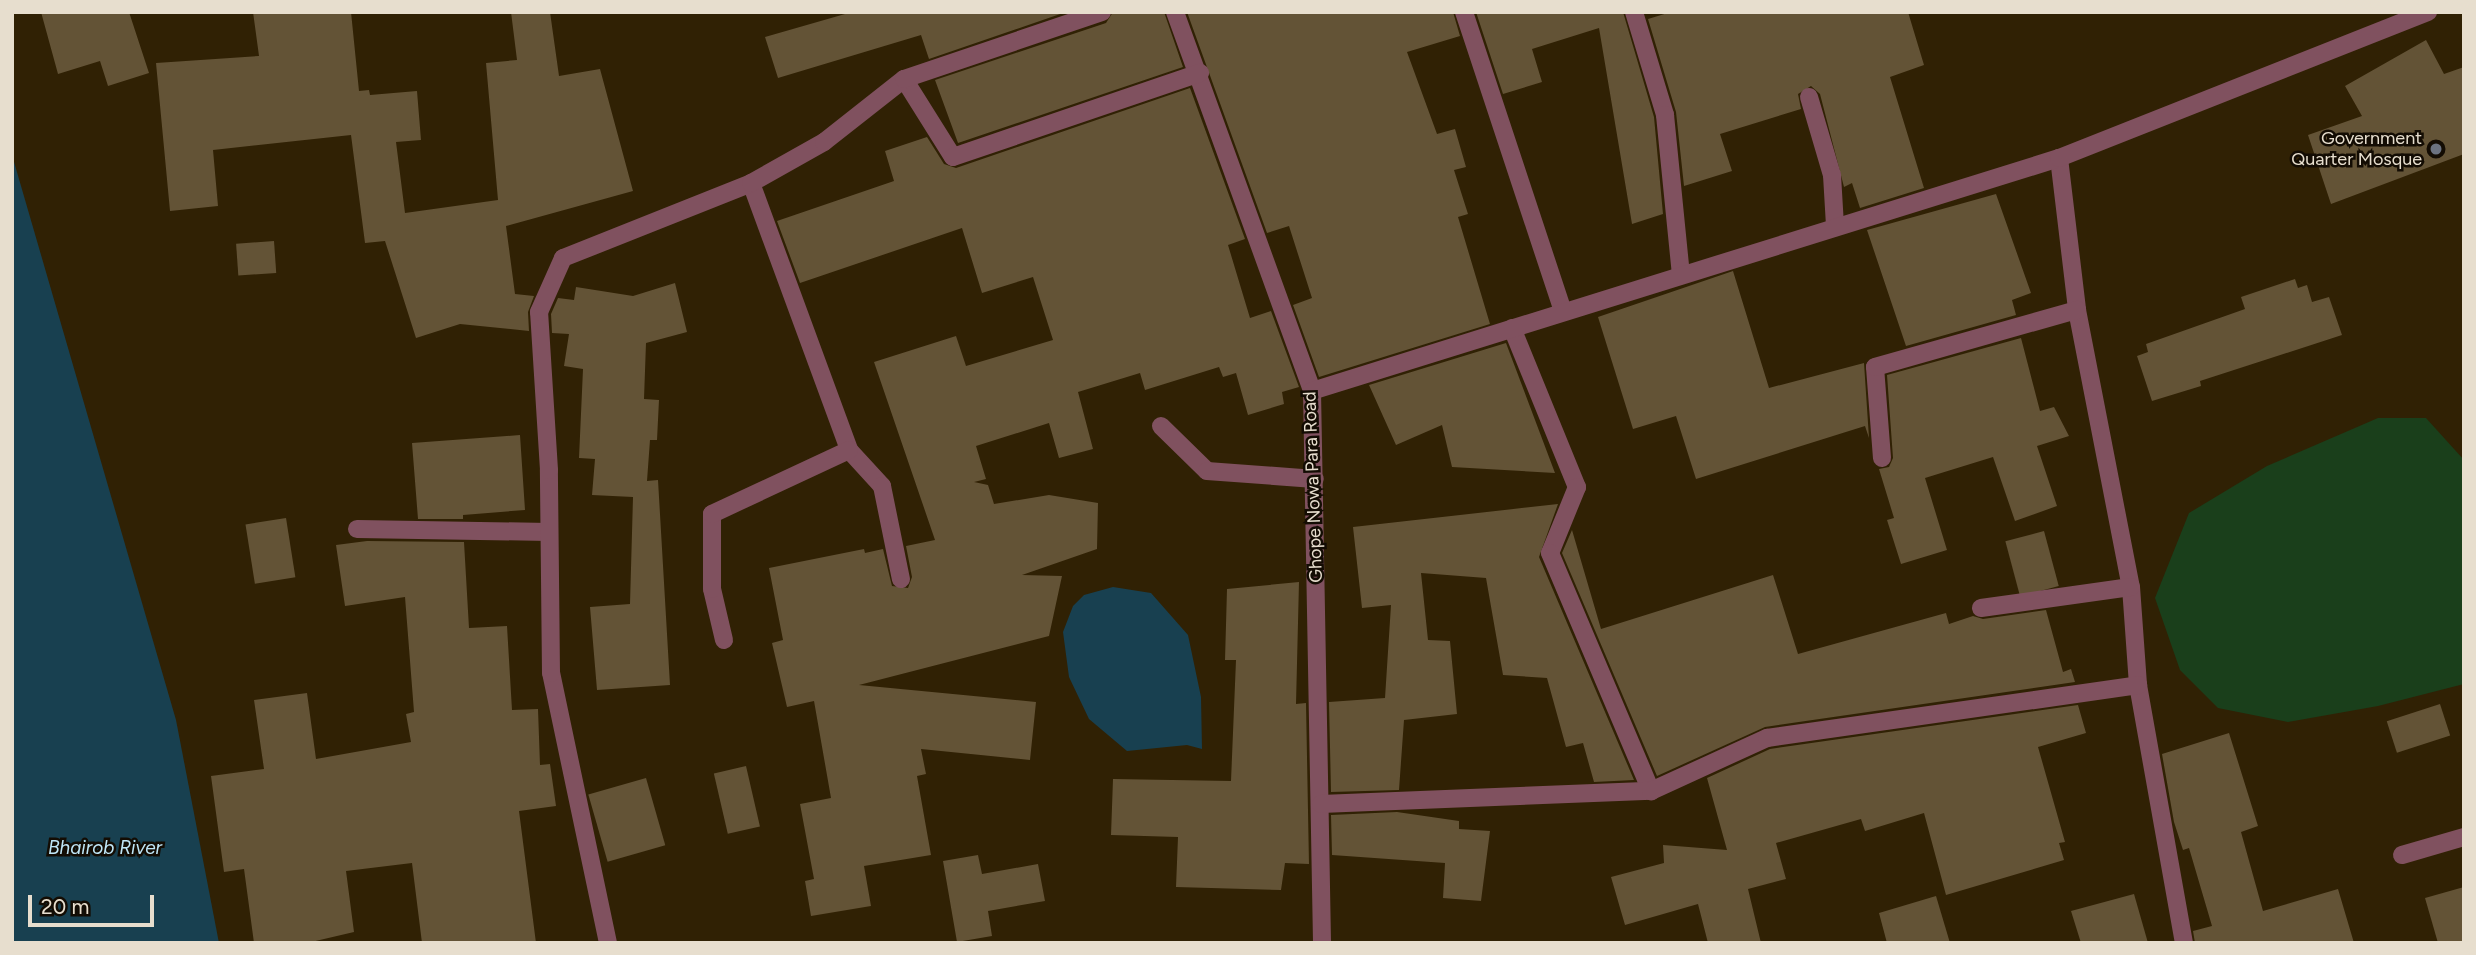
<!DOCTYPE html>
<html>
<head>
<meta charset="utf-8">
<style>
	body { margin:0 }
	#map { position:relative; width:2476px; height:955px; overflow:hidden; background:#302104; font-family:Figtree,sans-serif }
	div>[style] { position:absolute }
	.green>* { inset:0; background:#1a3f1b }
	.water>* { inset:0; background:#184050 }
	.building>* { inset:0; background:#635336; transform-origin:0 0 }
	.minor>* { height:18px; margin:-9px; padding:0 9px; transform-origin:9px; border-radius:9px; background:#80515f }
	.dots>* { width:19px; height:19px; translate:-50% -50%; box-sizing:border-box; border:4px solid #130c03; border-radius:50% }
	span { translate:-50% -50%; white-space:nowrap; text-align:center; line-height:1.15; -webkit-text-stroke:5px #130c03; paint-order:stroke }
	.poi-label { font-size:18px; color:#e7dece }
	.right { translate:-100% -50%; text-align:right }
	.street-label { font-size:18px; color:#e7dece }
	.water-label { font-size:19px; color:#bfe6f7; font-style:italic }
	.frame { position:absolute; inset:0; border:14px solid #e7dece; pointer-events:none }
	.scale { position:absolute; left:28px; top:895px; width:126px; height:32px; box-sizing:border-box; border:4px solid #e7dece; border-top:0; padding-left:9px; font-size:21px; line-height:24px; white-space:nowrap; color:#e7dece; -webkit-text-stroke:5px #130c03; paint-order:stroke }
</style>
</head>
<body>
<div id="map">
	<div class="green">
		<div style="clip-path:polygon(2378px 418px,2426px 418px,2464px 460px,2464px 684px,2378px 706px,2288px 722px,2218px 708px,2180px 670px,2155px 598px,2189px 513px,2267px 466px)"></div>
	</div>
	<div class="water">
		<div style="clip-path:polygon(12px 155px,176px 720px,219px 943px,12px 943px)"></div>
		<div style="clip-path:polygon(1113px 587px,1151px 593px,1188px 635px,1201px 697px,1202px 749px,1187px 745px,1127px 751px,1089px 719px,1069px 677px,1063px 632px,1073px 606px,1084px 595px)"></div>
	</div>
	<div class="building">
		<div style="clip-path:polygon(41px 12px,129px 12px,149px 73px,108px 86px,100px 61px,58px 74px)"></div>
		<div style="clip-path:polygon(253px 12px,351px 12px,359px 91px,369px 90px,370px 95px,417px 91px,421px 140px,396px 142px,405px 213px,498px 200px,486px 63px,517px 60px,511px 12px,550px 12px,559px 76px,600px 69px,633px 191px,506px 226px,515px 294px,534px 296px,528px 312px,529px 331px,460px 324px,416px 338px,385px 241px,365px 243px,351px 135px,213px 150px,218px 206px,170px 211px,156px 63px,259px 56px)"></div>
		<div style="clip-path:polygon(852px 12px,1066px 12px,929px 59px,921px 35px,778px 78px,765px 37px)"></div>
		<div style="clip-path:polygon(1113px 12px,1164px 12px,1183px 67px,958px 143px,935px 80px,1106px 23px)"></div>
		<div style="clip-path:polygon(1187px 12px,1453px 12px,1460px 36px,1407px 52px,1437px 134px,1455px 129px,1466px 167px,1454px 170px,1468px 214px,1458px 217px,1490px 324px,1319px 377px,1293px 305px,1312px 298px,1289px 226px,1267px 233px)"></div>
		<div style="clip-path:polygon(1476px 12px,1623px 12px,1654px 117px,1663px 214px,1632px 224px,1599px 28px,1532px 49px,1542px 82px,1503px 94px)"></div>
		<div style="clip-path:polygon(1671px 12px,1908px 12px,1924px 65px,1890px 77px,1924px 188px,1860px 208px,1852px 183px,1844px 187px,1820px 94px,1811px 86px,1798px 94px,1801px 109px,1720px 134px,1732px 171px,1684px 186px,1676px 112px,1648px 19px)"></div>
		<div style="clip-path:polygon(2426px 40px,2444px 74px,2464px 67px,2464px 154px,2331px 204px,2308px 135px,2362px 116px,2345px 86px)"></div>
		<div style="clip-path:polygon(1190px 88px,1245px 239px,1228px 245px,1250px 318px,1271px 311px,1299px 387px,1282px 392px,1284px 404px,1248px 415px,1236px 373px,1223px 377px,1219px 367px,1145px 390px,1140px 373px,1078px 392px,1093px 449px,1059px 458px,1049px 423px,976px 446px,986px 479px,974px 482px,988px 485px,994px 504px,1049px 495px,1098px 503px,1097px 549px,1022px 575px,1062px 576px,1049px 636px,859px 685px,1036px 702px,1030px 760px,921px 749px,926px 774px,917px 776px,931px 855px,864px 866px,871px 906px,811px 916px,805px 881px,814px 879px,800px 804px,831px 798px,814px 701px,787px 707px,772px 643px,783px 640px,769px 568px,864px 549px,865px 553px,883px 549px,892px 586px,908px 588px,912px 577px,906px 546px,935px 540px,874px 362px,956px 336px,966px 366px,1053px 340px,1033px 277px,982px 293px,962px 228px,800px 283px,777px 221px,894px 181px,885px 151px,927px 137px,944px 164px,956px 168px)"></div>
		<div style="clip-path:polygon(1996px 194px,2031px 293px,2012px 300px,2016px 315px,1906px 346px,1867px 230px)"></div>
		<div style="left:274px;top:241px;width:32px;height:38px;rotate:86deg"></div>
		<div style="clip-path:polygon(1733px 271px,1769px 388px,1864px 363px,1869px 438px,1865px 426px,1696px 479px,1676px 416px,1633px 429px,1598px 317px)"></div>
		<div style="clip-path:polygon(2295px 279px,2298px 288px,2307px 285px,2312px 302px,2329px 297px,2342px 335px,2200px 381px,2201px 386px,2152px 401px,2137px 356px,2148px 352px,2146px 344px,2245px 309px,2241px 297px)"></div>
		<div style="clip-path:polygon(675px 283px,687px 332px,646px 343px,644px 399px,659px 400px,657px 440px,650px 440px,647px 481px,658px 480px,670px 685px,597px 690px,590px 607px,630px 604px,633px 497px,592px 495px,595px 459px,579px 458px,583px 369px,564px 366px,569px 334px,552px 333px,551px 314px,558px 298px,574px 300px,576px 287px,633px 296px)"></div>
		<div style="clip-path:polygon(2021px 338px,2040px 411px,2054px 407px,2069px 436px,2037px 446px,2057px 506px,2015px 521px,1993px 457px,1925px 478px,1947px 550px,1901px 564px,1887px 520px,1894px 518px,1879px 469px,1889px 467px,1893px 458px,1887px 375px)"></div>
		<div style="clip-path:polygon(1506px 343px,1555px 473px,1452px 467px,1442px 425px,1396px 445px,1369px 385px)"></div>
		<div style="clip-path:polygon(520px 435px,525px 510px,463px 515px,463px 519px,418px 519px,412px 443px)"></div>
		<div style="clip-path:polygon(1558px 504px,1539px 557px,1634px 780px,1594px 782px,1583px 743px,1566px 747px,1547px 678px,1503px 675px,1486px 578px,1421px 573px,1428px 640px,1450px 641px,1457px 714px,1404px 720px,1399px 790px,1331px 792px,1329px 702px,1385px 698px,1391px 605px,1362px 608px,1353px 527px)"></div>
		<div style="left:286px;top:518px;width:60px;height:41px;rotate:81deg"></div>
		<div style="clip-path:polygon(1572px 530px,1601px 629px,1773px 575px,1798px 654px,1946px 613px,1949px 624px,1973px 616px,1983px 619px,2046px 610px,2063px 672px,2071px 669px,2075px 682px,1765px 727px,1657px 776px,1562px 553px)"></div>
		<div style="left:2044px;top:531px;width:57px;height:40px;rotate:75deg"></div>
		<div style="clip-path:polygon(367px 541px,464px 542px,469px 628px,507px 626px,512px 710px,538px 709px,540px 765px,550px 764px,556px 806px,519px 811px,536px 943px,422px 943px,412px 863px,346px 871px,354px 932px,307px 943px,254px 943px,244px 869px,224px 872px,211px 776px,264px 769px,254px 700px,307px 693px,316px 759px,411px 742px,406px 714px,414px 712px,405px 597px,345px 606px,336px 545px)"></div>
		<div style="clip-path:polygon(1299px 582px,1296px 704px,1306px 703px,1309px 864px,1285px 863px,1281px 890px,1176px 887px,1178px 837px,1111px 835px,1113px 779px,1231px 781px,1236px 660px,1225px 660px,1227px 589px)"></div>
		<div style="left:2440px;top:704px;width:33px;height:56px;rotate:72deg"></div>
		<div style="clip-path:polygon(2078px 705px,2086px 733px,2038px 747px,2065px 842px,2059px 843px,2064px 860px,1946px 895px,1924px 813px,1865px 831px,1861px 819px,1776px 843px,1786px 879px,1748px 889px,1761px 943px,1708px 943px,1698px 904px,1625px 925px,1611px 877px,1664px 863px,1663px 845px,1727px 850px,1707px 778px,1770px 749px)"></div>
		<div style="clip-path:polygon(2229px 733px,2258px 826px,2241px 832px,2263px 911px,2338px 889px,2354px 943px,2195px 943px,2193px 931px,2212px 926px,2189px 848px,2183px 850px,2174px 822px,2162px 754px)"></div>
		<div style="left:746px;top:766px;width:62px;height:33px;rotate:77deg"></div>
		<div style="left:646px;top:778px;width:70px;height:60px;rotate:74deg"></div>
		<div style="clip-path:polygon(1397px 812px,1459px 821px,1459px 829px,1490px 831px,1481px 901px,1443px 898px,1445px 863px,1332px 855px,1331px 815px)"></div>
		<div style="clip-path:polygon(978px 855px,982px 874px,1038px 864px,1045px 901px,988px 911px,992px 936px,957px 942px,943px 861px)"></div>
		<div style="clip-path:polygon(2464px 887px,2464px 943px,2438px 943px,2425px 898px)"></div>
		<div style="clip-path:polygon(2134px 894px,2148px 943px,2081px 943px,2071px 911px)"></div>
		<div style="clip-path:polygon(1936px 896px,1950px 943px,1887px 943px,1879px 913px)"></div>
	</div>
	<div class="minor">
		<div style="left:1175px;top:12px;width:403px;rotate:70.1deg"></div>
		<div style="left:1312px;top:391px;width:552px;rotate:88.96deg"></div>
		<div style="left:1464px;top:12px;width:316px;rotate:71.7deg"></div>
		<div style="left:1634px;top:12px;width:108px;rotate:73.2deg"></div>
		<div style="left:1665px;top:115px;width:161px;rotate:84.3deg"></div>
		<div style="left:904px;top:79px;width:92px;rotate:57.9deg"></div>
		<div style="left:953px;top:157px;width:261px;rotate:-18.8deg"></div>
		<div style="left:1809px;top:97px;width:81px;rotate:73.6deg"></div>
		<div style="left:1832px;top:175px;width:51px;rotate:86.6deg"></div>
		<div style="left:2059px;top:158px;width:153px;rotate:83.2deg"></div>
		<div style="left:2077px;top:310px;width:282px;rotate:79deg"></div>
		<div style="left:2131px;top:587px;width:98px;rotate:85.9deg"></div>
		<div style="left:2138px;top:685px;width:262px;rotate:79.9deg"></div>
		<div style="left:751px;top:183px;width:284px;rotate:69.8deg"></div>
		<div style="left:849px;top:450px;width:49px;rotate:47.5deg"></div>
		<div style="left:882px;top:486px;width:95px;rotate:78.5deg"></div>
		<div style="left:1512px;top:328px;width:172px;rotate:67.8deg"></div>
		<div style="left:1577px;top:487px;width:71px;rotate:112.2deg"></div>
		<div style="left:1550px;top:553px;width:259px;rotate:67deg"></div>
		<div style="left:1312px;top:391px;width:782px;rotate:-17.32deg"></div>
		<div style="left:2059px;top:158px;width:397px;rotate:-21.6deg"></div>
		<div style="left:1161px;top:426px;width:64px;rotate:44.4deg"></div>
		<div style="left:1207px;top:471px;width:108px;rotate:4.2deg"></div>
		<div style="left:1882px;top:458px;width:91px;rotate:-94.4deg"></div>
		<div style="left:1875px;top:367px;width:210px;rotate:-15.8deg"></div>
		<div style="left:357px;top:529px;width:192px;rotate:0.9deg"></div>
		<div style="left:1981px;top:608px;width:151px;rotate:-8deg"></div>
		<div style="left:724px;top:640px;width:52px;rotate:-103.2deg"></div>
		<div style="left:712px;top:589px;width:75px;rotate:-90deg"></div>
		<div style="left:712px;top:514px;width:151px;rotate:-25deg"></div>
		<div style="left:1321px;top:804px;width:330px;rotate:-2.3deg"></div>
		<div style="left:1651px;top:791px;width:128px;rotate:-24.6deg"></div>
		<div style="left:1767px;top:738px;width:375px;rotate:-8.1deg"></div>
		<div style="left:2402px;top:855px;width:65px;rotate:-16.2deg"></div>
		<div style="left:608px;top:943px;width:276px;rotate:-101.9deg"></div>
		<div style="left:551px;top:673px;width:203px;rotate:-90.6deg"></div>
		<div style="left:549px;top:470px;width:158px;rotate:-93.6deg"></div>
		<div style="left:539px;top:312px;width:59px;rotate:-66deg"></div>
		<div style="left:563px;top:258px;width:202px;rotate:-21.7deg"></div>
		<div style="left:751px;top:183px;width:84px;rotate:-29.3deg"></div>
		<div style="left:824px;top:142px;width:102px;rotate:-38.2deg"></div>
		<div style="left:904px;top:79px;width:209px;rotate:-18.7deg"></div>
	</div>
	<div class="dots">
		<div style="left:2436px;top:149px;background:#6b7280"></div>
	</div>
	<div class="poi-label">
		<span class="right" style="left:2422px;top:149px">Government<br>Quarter Mosque</span>
	</div>
	<div class="street-label">
		<span style="left:1313px;top:487px;rotate:-92deg">Ghope Nowa Para Road</span>
	</div>
	<div class="water-label">
		<span style="left:105px;top:848px">Bhairob River</span>
	</div>
	<div class="frame"></div>
	<div class="scale">20 m</div>
</div>
</body>
</html>
